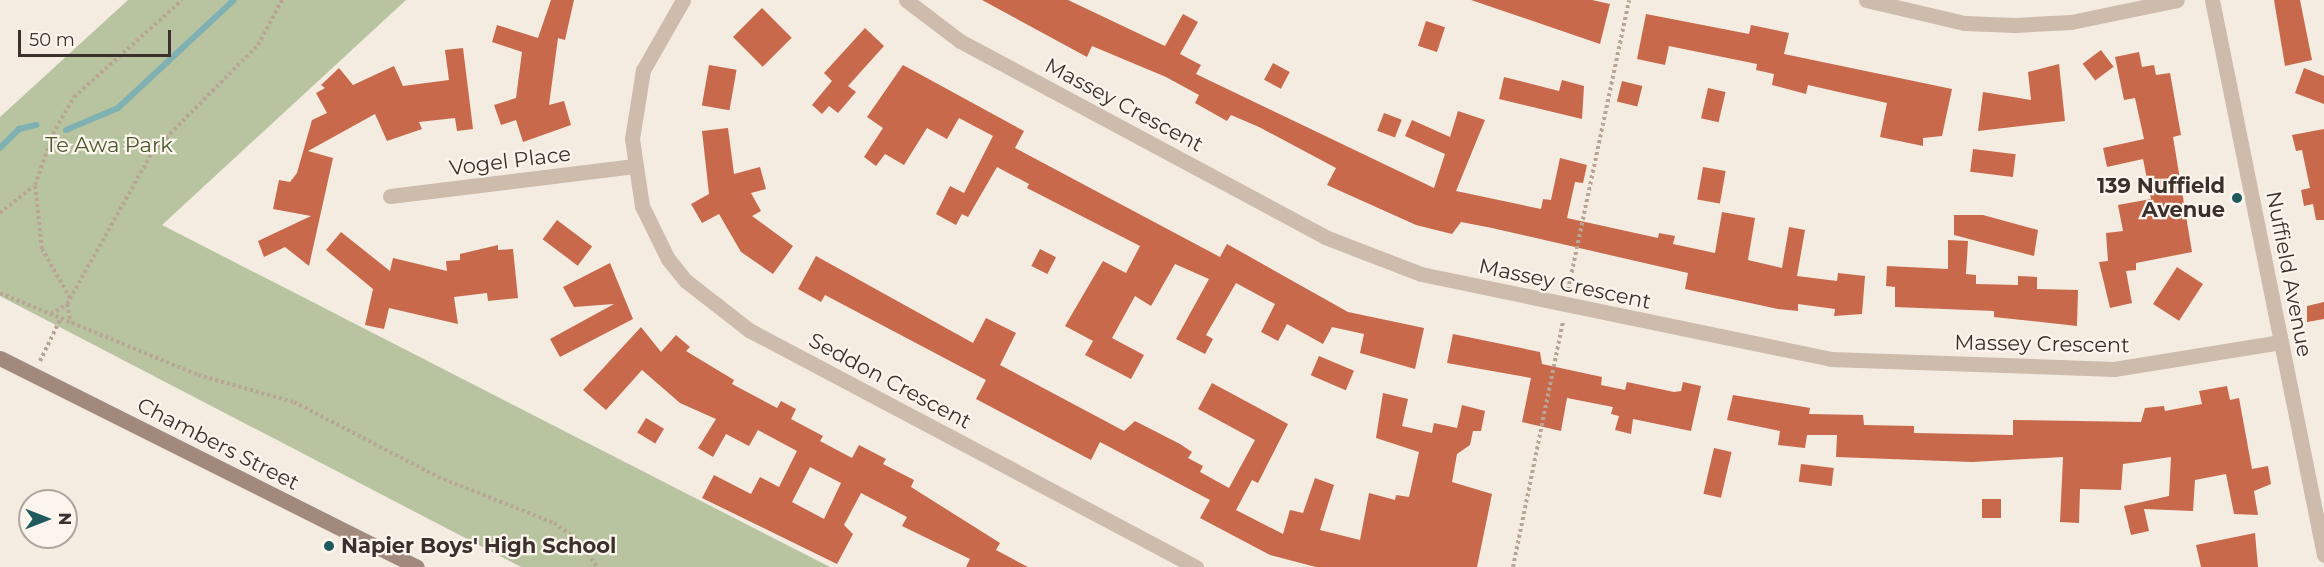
<!DOCTYPE html>
<html>
<head>
<meta charset="utf-8">
<style>
	body { margin:0 }
	#map { position:relative; width:2324px; height:567px; overflow:hidden; background:#f4ebe1; font-family:Montserrat,sans-serif }
	div>[style] { position:absolute }
	.green>* { inset:0; background:#b8c4a0 }
	.stream>* { height:6px; margin:-3px; padding:0 3px; transform-origin:3px; border-radius:3px; background:#7fb0b2 }
	.building>* { inset:0; background:#c8694b; transform-origin:0 0 }
	.path>* { height:4px; margin-top:-2px; transform-origin:0; background:repeating-linear-gradient(90deg,#b9a596 0 3px,transparent 0 6px) }
	.street>* { height:15px; margin:-7.5px; padding:0 7.5px; transform-origin:7.5px; border-radius:7.5px; background:#cdbbac }
	.secondary>* { height:15px; margin:-7.5px; padding:0 7.5px; transform-origin:7.5px; border-radius:7.5px; background:#a18a7d }
	.dots>* { width:16px; height:16px; translate:-50% -50%; box-sizing:border-box; border:3px solid #fbf5ee; border-radius:50% }
	span { translate:-50% -50%; white-space:nowrap; text-align:center; line-height:1.15; -webkit-text-stroke:4.5px #fbf5ee; paint-order:stroke }
	.street-label { font-size:21px; color:#3b302b }
	.park-label { font-size:21px; color:#4a5a2e }
	.poi-label { font-size:21px; color:#3b302b; font-weight:700 }
	.right { translate:-100% -50%; text-align:right }
	.left { translate:0 -50%; text-align:left }
	.north { position:absolute; left:18px; top:489px; width:60px; height:60px; box-sizing:border-box; background:#fbf5ee; border:2px solid #aea6a0; border-radius:50%; rotate:90deg; font-size:16px; font-weight:700; line-height:24px; text-align:center; color:#3b302b }
	.north::after { content:''; display:block; margin:auto; width:21px; height:27px; background:#1f5a5e; clip-path:polygon(50% 0,100% 100%,50% 72%,0 100%) }
	.scale { position:absolute; left:18px; top:30px; width:153px; height:27px; box-sizing:border-box; border:3px solid #3b302b; border-top:0; padding-left:8px; font-size:18px; line-height:21px; white-space:nowrap; color:#3b302b; -webkit-text-stroke:4px #fbf5ee; paint-order:stroke }
</style>
</head>
<body>
<div id="map">
	<div class="green">
		<div style="clip-path:polygon(128px 0,406px 0,162px 225px,830px 567px,521px 567px,0 296px,0 117px)"></div>
	</div>
	<div class="stream">
		<div style="left:66px;top:130px;width:56px;rotate:-22.9deg"></div>
		<div style="left:118px;top:108px;width:158px;rotate:-43deg"></div>
		<div style="left:0;top:148px;width:27px;rotate:-45deg"></div>
		<div style="left:19px;top:129px;width:18px;rotate:-13deg"></div>
	</div>
	<div class="building">
		<div style="clip-path:polygon(551px 0,574px 0,565px 40px,558px 38px,549px 105px,564px 101px,571px 125px,523px 142px,516px 120px,501px 125px,494px 105px,516px 98px,522px 52px,492px 42px,497px 25px,538px 38px)"></div>
		<div style="clip-path:polygon(982px 0,1068px 0,1165px 46px,1183px 14px,1198px 22px,1180px 54px,1201px 65px,1196px 74px,1434px 188px,1445px 154px,1405px 136px,1412px 120px,1450px 137px,1458px 111px,1485px 120px,1456px 191px,1541px 209px,1543px 199px,1551px 200px,1560px 158px,1587px 165px,1583px 183px,1575px 182px,1567px 218px,1658px 238px,1659px 233px,1675px 236px,1673px 244px,1715px 253px,1722px 212px,1755px 218px,1748px 260px,1782px 268px,1789px 227px,1805px 230px,1797px 276px,1837px 281px,1838px 273px,1865px 276px,1862px 314px,1834px 316px,1835px 309px,1798px 304px,1798px 311px,1778px 309px,1685px 289px,1688px 273px,1492px 228px,1461px 222px,1452px 234px,1416px 225px,1327px 185px,1336px 168px,1259px 127px,1231px 115px,1227px 121px,1195px 103px,1199px 95px,1166px 77px,1092px 46px,1087px 57px)"></div>
		<div style="clip-path:polygon(1471px 0,1592px 0,1610px 4px,1600px 44px)"></div>
		<div style="clip-path:polygon(2274px 0,2300px 0,2312px 60px,2285px 66px)"></div>
		<div style="left:762px;top:8px;width:42px;height:41px;rotate:45deg"></div>
		<div style="clip-path:polygon(1646px 14px,1749px 34px,1751px 25px,1789px 33px,1784px 54px,1952px 89px,1942px 136px,1923px 138px,1923px 146px,1880px 137px,1887px 103px,1808px 85px,1806px 94px,1772px 85px,1774px 74px,1756px 70px,1757px 64px,1669px 46px,1665px 65px,1637px 59px)"></div>
		<div style="left:1426px;top:21px;width:20px;height:26px;rotate:18deg"></div>
		<div style="clip-path:polygon(865px 28px,884px 46px,848px 86px,856px 92px,838px 113px,829px 106px,822px 114px,812px 105px,832px 81px,824px 73px)"></div>
		<div style="clip-path:polygon(463px 48px,473px 129px,457px 131px,455px 118px,419px 122px,422px 129px,387px 141px,375px 114px,308px 151px,333px 158px,309px 266px,285px 247px,264px 257px,258px 241px,311px 216px,273px 209px,279px 180px,290px 182px,297px 173px,312px 120px,327px 113px,316px 93px,325px 88px,321px 85px,339px 68px,353px 85px,394px 66px,403px 86px,449px 80px,445px 50px)"></div>
		<div style="left:2101px;top:50px;width:21px;height:23px;rotate:53deg"></div>
		<div style="clip-path:polygon(2139px 52px,2142px 67px,2154px 65px,2156px 75px,2170px 73px,2181px 135px,2173px 137px,2192px 252px,2136px 263px,2136px 270px,2126px 271px,2132px 303px,2110px 308px,2099px 262px,2108px 261px,2106px 233px,2123px 231px,2118px 205px,2151px 199px,2143px 159px,2107px 167px,2103px 148px,2144px 139px,2135px 98px,2124px 100px,2115px 57px)"></div>
		<div style="left:1273px;top:63px;width:19px;height:19px;rotate:28deg"></div>
		<div style="clip-path:polygon(2059px 64px,2065px 121px,1978px 131px,1983px 92px,2031px 100px,2028px 72px)"></div>
		<div style="left:709px;top:65px;width:28px;height:41px;rotate:10deg"></div>
		<div style="clip-path:polygon(903px 65px,1024px 131px,1015px 148px,1220px 257px,1227px 244px,1348px 312px,1424px 328px,1415px 369px,1360px 353px,1364px 334px,1332px 327px,1323px 344px,1287px 324px,1278px 341px,1261px 332px,1275px 304px,1236px 283px,1206px 335px,1213px 339px,1205px 354px,1176px 339px,1209px 279px,1175px 264px,1151px 306px,1135px 296px,1112px 338px,1144px 355px,1131px 379px,1085px 355px,1093px 341px,1065px 326px,1103px 261px,1126px 273px,1140px 246px,1027px 188px,1029px 184px,997px 167px,968px 217px,962px 214px,956px 225px,936px 214px,950px 186px,964px 193px,993px 136px,959px 118px,947px 139px,927px 128px,904px 165px,885px 154px,876px 166px,864px 157px,883px 128px,867px 117px)"></div>
		<div style="clip-path:polygon(2304px 68px,2324px 76px,2324px 104px,2295px 93px)"></div>
		<div style="clip-path:polygon(1504px 77px,1559px 91px,1562px 80px,1584px 86px,1582px 119px,1499px 99px)"></div>
		<div style="left:1622px;top:81px;width:21px;height:21px;rotate:14deg"></div>
		<div style="left:1708px;top:88px;width:18px;height:31px;rotate:13deg"></div>
		<div style="left:1384px;top:113px;width:19px;height:19px;rotate:21deg"></div>
		<div style="clip-path:polygon(728px 128px,734px 174px,760px 167px,766px 189px,751px 193px,761px 211px,752px 216px,793px 246px,773px 274px,741px 252px,719px 214px,702px 223px,691px 204px,709px 194px,702px 131px)"></div>
		<div style="clip-path:polygon(2324px 129px,2324px 220px,2316px 220px,2313px 204px,2304px 206px,2301px 190px,2310px 188px,2302px 150px,2296px 151px,2292px 135px)"></div>
		<div style="left:1973px;top:149px;width:43px;height:23px;rotate:7deg"></div>
		<div style="left:1703px;top:167px;width:23px;height:33px;rotate:10deg"></div>
		<div style="clip-path:polygon(1954px 215px,1983px 215px,2038px 230px,2034px 256px,1954px 235px)"></div>
		<div style="left:557px;top:220px;width:44px;height:24px;rotate:37deg"></div>
		<div style="clip-path:polygon(341px 232px,390px 271px,393px 258px,447px 271px,446px 261px,460px 260px,460px 254px,498px 245px,498px 250px,513px 249px,518px 298px,488px 301px,487px 293px,454px 297px,458px 324px,389px 308px,384px 329px,365px 325px,373px 289px,326px 250px)"></div>
		<div style="clip-path:polygon(1948px 240px,1968px 241px,1966px 274px,1976px 275px,1976px 284px,2018px 285px,2018px 276px,2037px 277px,2037px 289px,2078px 290px,2077px 326px,1994px 317px,1994px 311px,1895px 307px,1895px 287px,1886px 286px,1887px 266px,1948px 269px)"></div>
		<div style="left:1040px;top:249px;width:18px;height:19px;rotate:27deg"></div>
		<div style="clip-path:polygon(816px 256px,973px 343px,986px 318px,1016px 333px,1000px 365px,1124px 431px,1135px 421px,1180px 444px,1192px 452px,1188px 458px,1203px 466px,1200px 472px,1229px 488px,1255px 440px,1198px 409px,1212px 383px,1288px 424px,1258px 483px,1252px 480px,1236px 510px,1283px 534px,1290px 510px,1303px 513px,1315px 478px,1334px 485px,1320px 530px,1360px 540px,1369px 493px,1395px 500px,1396px 495px,1409px 497px,1419px 452px,1376px 438px,1383px 393px,1408px 399px,1402px 426px,1432px 433px,1434px 423px,1457px 428px,1462px 405px,1485px 411px,1481px 431px,1473px 431px,1470px 445px,1457px 454px,1452px 482px,1492px 494px,1477px 567px,1316px 567px,1270px 555px,1200px 518px,1210px 500px,1100px 442px,1091px 460px,976px 399px,986px 380px,825px 295px,821px 302px,798px 289px)"></div>
		<div style="clip-path:polygon(610px 263px,633px 319px,560px 357px,550px 339px,614px 304px,574px 307px,563px 287px)"></div>
		<div style="left:2177px;top:267px;width:31px;height:44px;rotate:33deg"></div>
		<div style="clip-path:polygon(2324px 302px,2324px 319px,2307px 322px,2307px 306px)"></div>
		<div style="clip-path:polygon(evenodd,641px 327px,661px 352px,676px 335px,690px 347px,686px 351px,734px 380px,732px 384px,777px 408px,781px 401px,796px 409px,791px 419px,823px 436px,820px 441px,852px 458px,859px 445px,886px 459px,883px 464px,914px 480px,911px 487px,1000px 543px,996px 550px,1028px 567px,966px 567px,970px 559px,902px 526px,907px 517px,861px 493px,844px 525px,853px 534px,837px 564px,702px 498px,714px 475px,751px 494px,760px 477px,779px 487px,797px 451px,758px 430px,749px 446px,726px 434px,713px 457px,698px 448px,716px 419px,680px 403px,642px 370px,606px 410px,583px 390px,641px 327px,810px 467px,841px 483px,824px 519px,792px 502px,810px 467px)"></div>
		<div style="clip-path:polygon(1453px 334px,1540px 352px,1542px 364px,1602px 377px,1601px 385px,1625px 390px,1627px 382px,1674px 392px,1681px 391px,1683px 382px,1701px 386px,1691px 431px,1633px 419px,1631px 434px,1615px 430px,1619px 416px,1611px 414px,1613px 407px,1567px 398px,1561px 431px,1522px 422px,1531px 378px,1447px 363px)"></div>
		<div style="left:1319px;top:356px;width:38px;height:21px;rotate:23deg"></div>
		<div style="clip-path:polygon(2227px 386px,2230px 400px,2239px 398px,2252px 469px,2268px 466px,2271px 484px,2254px 491px,2258px 515px,2234px 514px,2226px 474px,2195px 480px,2193px 511px,2144px 509px,2149px 531px,2131px 535px,2124px 506px,2169px 496px,2171px 457px,2123px 464px,2121px 490px,2080px 489px,2079px 523px,2060px 522px,2063px 457px,1972px 462px,1836px 457px,1837px 435px,1807px 435px,1805px 448px,1778px 445px,1780px 431px,1727px 420px,1733px 395px,1810px 408px,1809px 414px,1863px 415px,1864px 425px,1914px 426px,1914px 433px,2013px 435px,2013px 420px,2141px 422px,2145px 408px,2164px 406px,2165px 411px,2202px 404px,2199px 391px)"></div>
		<div style="left:646px;top:418px;width:21px;height:17px;rotate:31deg"></div>
		<div style="left:1714px;top:448px;width:18px;height:47px;rotate:13deg"></div>
		<div style="left:1801px;top:464px;width:33px;height:18px;rotate:7deg"></div>
		<div style="left:1982px;top:499px;width:19px;height:19px"></div>
		<div style="clip-path:polygon(2255px 533px,2258px 567px,2201px 567px,2196px 545px)"></div>
	</div>
	<div class="path">
		<div style="left:0;top:213px;width:43px;rotate:-38.5deg"></div>
		<div style="left:1568px;top:290px;width:296px;rotate:-78.1deg"></div>
		<div style="left:0;top:293px;width:214px;rotate:22.5deg"></div>
		<div style="left:198px;top:375px;width:100px;rotate:15.7deg"></div>
		<div style="left:294px;top:402px;width:162px;rotate:27.5deg"></div>
		<div style="left:438px;top:477px;width:125px;rotate:21.6deg"></div>
		<div style="left:554px;top:523px;width:28px;rotate:35deg"></div>
		<div style="left:577px;top:539px;width:34px;rotate:54deg"></div>
		<div style="left:70px;top:298px;width:56px;rotate:-119.7deg"></div>
		<div style="left:42px;top:249px;width:64px;rotate:-96.2deg"></div>
		<div style="left:35px;top:185px;width:54px;rotate:-70.6deg"></div>
		<div style="left:53px;top:134px;width:43px;rotate:-60.4deg"></div>
		<div style="left:74px;top:97px;width:145px;rotate:-41.9deg"></div>
		<div style="left:67px;top:304px;width:19px;rotate:78deg"></div>
		<div style="left:51px;top:314px;width:19px;rotate:-32deg"></div>
		<div style="left:67px;top:304px;width:176px;rotate:-60.7deg"></div>
		<div style="left:153px;top:151px;width:149px;rotate:-45.3deg"></div>
		<div style="left:258px;top:45px;width:51px;rotate:-61.9deg"></div>
		<div style="left:40px;top:361px;width:48px;rotate:-64deg"></div>
		<div style="left:1513px;top:567px;width:251px;rotate:-78.5deg"></div>
	</div>
	<div class="street">
		<div style="left:683px;top:0;width:81px;rotate:119.7deg"></div>
		<div style="left:643px;top:70px;width:70px;rotate:99.1deg"></div>
		<div style="left:632px;top:139px;width:68px;rotate:81.5deg"></div>
		<div style="left:642px;top:206px;width:59px;rotate:63.9deg"></div>
		<div style="left:668px;top:259px;width:28px;rotate:51deg"></div>
		<div style="left:686px;top:281px;width:80px;rotate:37.9deg"></div>
		<div style="left:749px;top:330px;width:506px;rotate:27.93deg"></div>
		<div style="left:906px;top:0;width:68px;rotate:37.2deg"></div>
		<div style="left:960px;top:41px;width:414px;rotate:28.2deg"></div>
		<div style="left:1325px;top:237px;width:103px;rotate:21.1deg"></div>
		<div style="left:1421px;top:274px;width:418px;rotate:11.7deg"></div>
		<div style="left:1830px;top:359px;width:284px;rotate:2deg"></div>
		<div style="left:2114px;top:369px;width:169px;rotate:-9.2deg"></div>
		<div style="left:1866px;top:0;width:101px;rotate:13.2deg"></div>
		<div style="left:1964px;top:23px;width:51px;rotate:2.2deg"></div>
		<div style="left:2015px;top:25px;width:56px;rotate:-3.1deg"></div>
		<div style="left:2071px;top:22px;width:108px;rotate:-11.7deg"></div>
		<div style="left:2212px;top:0;width:566px;rotate:78.59deg"></div>
		<div style="left:390px;top:196px;width:246px;rotate:-7deg"></div>
	</div>
	<div class="secondary">
		<div style="left:0;top:358px;width:466px;rotate:26.6deg"></div>
	</div>
	<div class="dots">
		<div style="left:2237px;top:198px;background:#1f5a5e"></div>
		<div style="left:329px;top:546px;background:#1f5a5e"></div>
	</div>
	<div class="street-label">
		<span style="left:1124px;top:105px;rotate:28deg">Massey Crescent</span>
		<span style="left:510px;top:161px;rotate:-7deg">Vogel Place</span>
		<span style="left:2289px;top:274px;rotate:79deg">Nuffield Avenue</span>
		<span style="left:1565px;top:284px;rotate:12deg">Massey Crescent</span>
		<span style="left:2042px;top:344px;rotate:1deg">Massey Crescent</span>
		<span style="left:890px;top:381px;rotate:28deg">Seddon Crescent</span>
		<span style="left:218px;top:444px;rotate:27deg">Chambers Street</span>
	</div>
	<div class="park-label">
		<span style="left:109px;top:145px">Te Awa Park</span>
	</div>
	<div class="poi-label">
		<span class="right" style="left:2225px;top:198px">139 Nuffield<br>Avenue</span>
		<span class="left" style="left:341px;top:546px">Napier Boys' High School</span>
	</div>
	<div class="north">N</div>
	<div class="scale">50 m</div>
</div>
</body>
</html>
